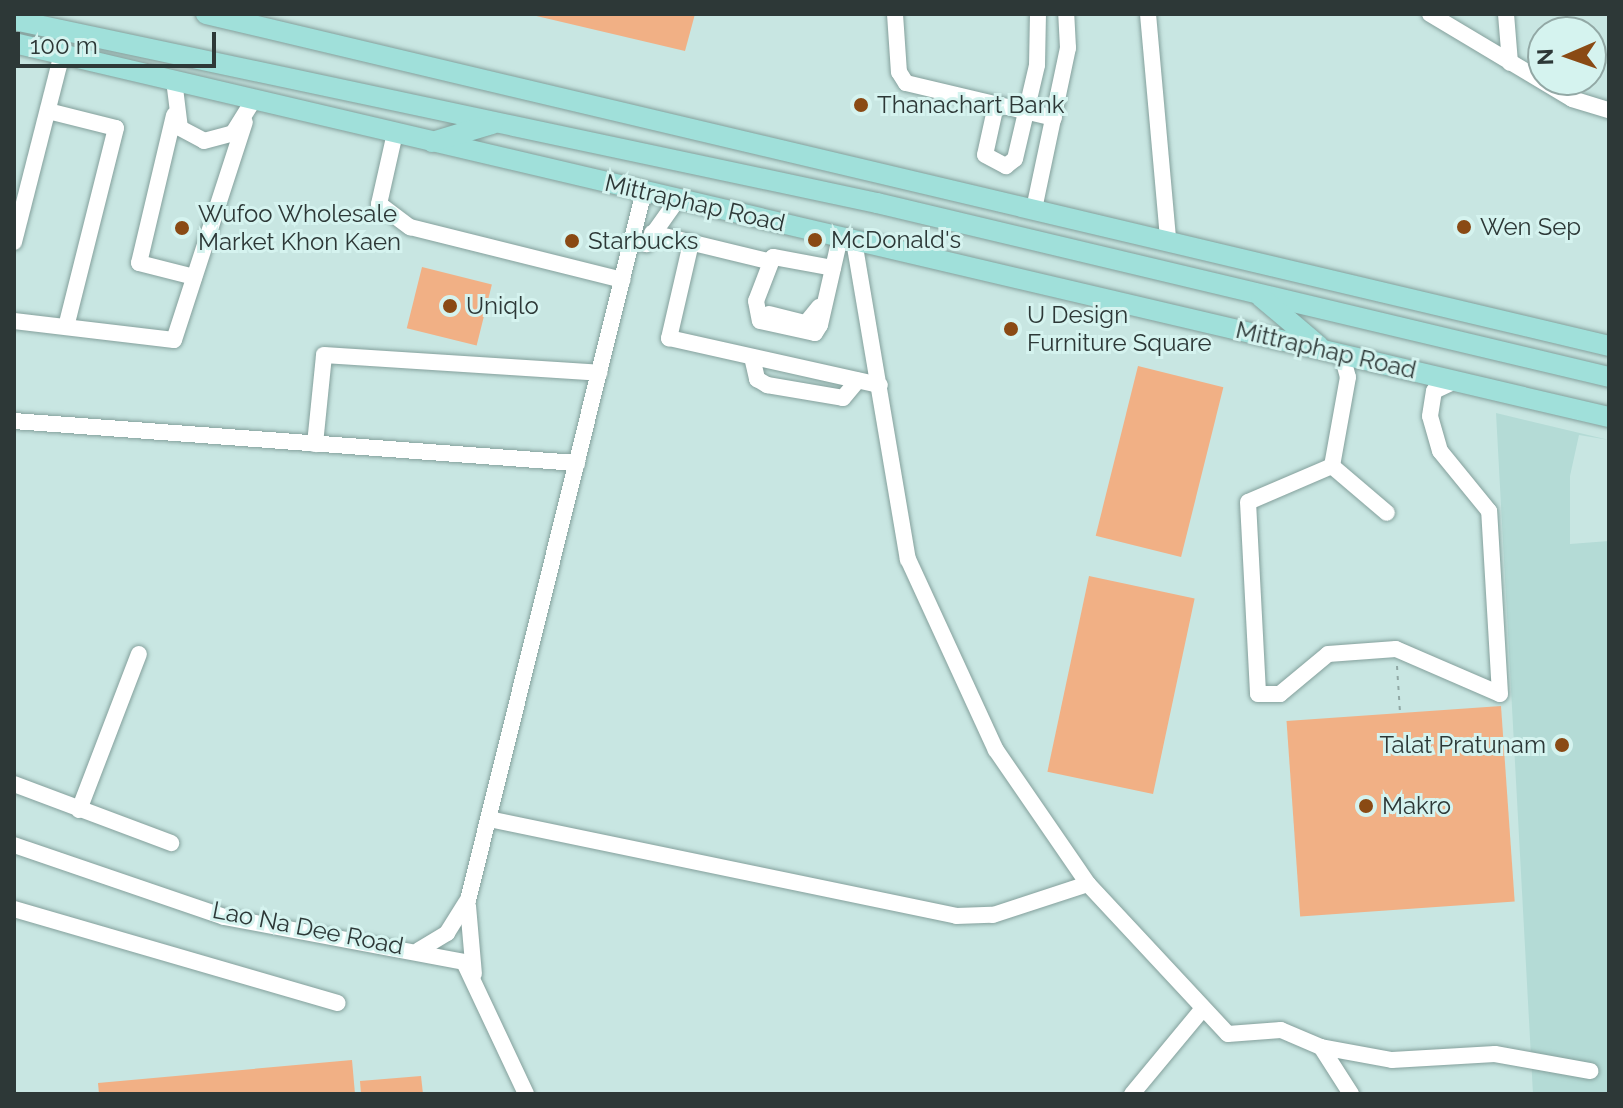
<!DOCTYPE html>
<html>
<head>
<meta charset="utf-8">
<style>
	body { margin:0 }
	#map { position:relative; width:1623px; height:1108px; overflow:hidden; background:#c8e6e2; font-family:Raleway,sans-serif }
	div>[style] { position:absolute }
	.built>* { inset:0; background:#b4dbd6 }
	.building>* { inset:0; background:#f1b085; transform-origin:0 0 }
	.path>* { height:2px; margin-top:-1px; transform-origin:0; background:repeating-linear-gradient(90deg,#90a8a5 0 4px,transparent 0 10px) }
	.roads { filter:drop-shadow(0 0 2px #84a09c) drop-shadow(0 0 2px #84a09c) }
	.minor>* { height:16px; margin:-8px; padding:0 8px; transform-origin:8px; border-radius:8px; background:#fff }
	.major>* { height:20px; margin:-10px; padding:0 10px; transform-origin:10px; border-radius:10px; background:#a0e0da }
	.dots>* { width:22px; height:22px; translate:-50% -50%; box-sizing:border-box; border:4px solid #d5f3ef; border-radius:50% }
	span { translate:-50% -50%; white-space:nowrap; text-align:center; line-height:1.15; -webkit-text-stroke:6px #d5f3ef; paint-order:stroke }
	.poi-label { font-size:24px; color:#2d3837 }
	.left { translate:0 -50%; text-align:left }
	.right { translate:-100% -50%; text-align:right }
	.street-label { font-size:24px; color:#2d3837 }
	.frame { position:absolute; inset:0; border:16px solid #2d3837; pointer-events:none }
	.north { position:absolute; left:1527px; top:16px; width:80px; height:80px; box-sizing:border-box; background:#d5f3ef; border:2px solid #92a8a5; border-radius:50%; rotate:268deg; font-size:22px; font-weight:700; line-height:32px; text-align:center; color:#2d3837 }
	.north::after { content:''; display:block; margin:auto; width:28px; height:36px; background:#8a4a14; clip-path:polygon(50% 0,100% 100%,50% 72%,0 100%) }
	.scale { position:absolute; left:16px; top:32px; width:200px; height:36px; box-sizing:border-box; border:4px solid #2d3837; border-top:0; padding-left:10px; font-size:24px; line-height:28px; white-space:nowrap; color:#2d3837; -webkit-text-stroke:6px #d5f3ef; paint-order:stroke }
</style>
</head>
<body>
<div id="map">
	<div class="built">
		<div style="clip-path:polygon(1496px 413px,1609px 440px,1579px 435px,1570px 476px,1570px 544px,1609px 541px,1609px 1094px,1533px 1094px)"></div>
	</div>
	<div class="building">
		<div style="clip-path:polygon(528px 14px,695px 14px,685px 51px)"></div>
		<div style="left:422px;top:267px;width:72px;height:63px;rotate:14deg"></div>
		<div style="left:1138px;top:366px;width:88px;height:175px;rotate:14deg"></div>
		<div style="left:1089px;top:576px;width:108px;height:200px;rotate:12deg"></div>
		<div style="left:1501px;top:706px;width:196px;height:215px;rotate:86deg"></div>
		<div style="clip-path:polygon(352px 1060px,355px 1094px,99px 1094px,98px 1083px)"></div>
		<div style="clip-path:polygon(421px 1076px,423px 1094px,361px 1094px,360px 1081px)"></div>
	</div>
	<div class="path">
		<div style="left:1397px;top:666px;width:46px;rotate:86.3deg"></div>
	</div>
	<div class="roads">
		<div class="minor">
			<div style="left:895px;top:14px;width:58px;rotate:86.1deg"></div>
			<div style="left:899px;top:72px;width:13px;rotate:58deg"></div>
			<div style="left:906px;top:83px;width:152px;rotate:13.3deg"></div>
			<div style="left:1148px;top:14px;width:225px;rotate:84.9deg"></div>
			<div style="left:1430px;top:14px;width:165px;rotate:30.9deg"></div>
			<div style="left:1572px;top:99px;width:39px;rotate:17deg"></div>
			<div style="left:1506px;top:14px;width:49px;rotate:85.3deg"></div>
			<div style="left:174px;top:80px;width:48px;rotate:82.9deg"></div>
			<div style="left:180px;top:128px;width:27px;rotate:28deg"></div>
			<div style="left:204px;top:141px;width:30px;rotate:-15deg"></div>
			<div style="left:233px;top:133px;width:40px;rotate:-58deg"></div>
			<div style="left:996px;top:105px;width:51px;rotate:102.4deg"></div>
			<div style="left:985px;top:155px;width:24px;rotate:28deg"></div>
			<div style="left:1006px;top:166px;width:11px;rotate:-38deg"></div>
			<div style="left:1015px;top:159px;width:97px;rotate:-76.8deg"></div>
			<div style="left:1037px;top:65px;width:51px;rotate:-88.9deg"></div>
			<div style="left:48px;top:111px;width:70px;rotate:14deg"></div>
			<div style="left:116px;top:128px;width:205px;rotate:104.1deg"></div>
			<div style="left:174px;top:115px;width:152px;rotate:103.3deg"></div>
			<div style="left:139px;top:263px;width:57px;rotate:14.3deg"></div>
			<div style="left:395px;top:133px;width:73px;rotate:102.7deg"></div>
			<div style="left:379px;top:204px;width:39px;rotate:37deg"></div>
			<div style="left:410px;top:227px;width:219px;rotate:14deg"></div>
			<div style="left:1034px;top:209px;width:165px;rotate:-78.1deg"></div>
			<div style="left:1068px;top:48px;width:34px;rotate:-93deg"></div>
			<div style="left:652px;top:233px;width:119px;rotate:13.6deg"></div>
			<div style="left:632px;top:240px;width:15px;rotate:16deg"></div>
			<div style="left:646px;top:244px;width:55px;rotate:-54.6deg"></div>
			<div style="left:854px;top:241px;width:323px;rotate:80.4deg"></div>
			<div style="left:908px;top:559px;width:210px;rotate:65.3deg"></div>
			<div style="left:996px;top:750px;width:163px;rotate:55.5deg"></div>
			<div style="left:1088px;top:884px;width:205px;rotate:47deg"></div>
			<div style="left:1228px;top:1034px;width:53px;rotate:-4.3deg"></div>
			<div style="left:1281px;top:1030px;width:43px;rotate:23deg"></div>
			<div style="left:1321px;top:1047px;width:72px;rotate:10.4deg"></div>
			<div style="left:1392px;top:1060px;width:103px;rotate:-3.3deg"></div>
			<div style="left:1495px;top:1054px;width:97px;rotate:10.1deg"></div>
			<div style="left:14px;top:242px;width:194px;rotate:-75.7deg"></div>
			<div style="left:691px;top:243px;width:98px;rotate:103deg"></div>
			<div style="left:669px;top:338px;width:216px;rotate:12.6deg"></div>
			<div style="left:833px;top:268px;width:61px;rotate:-169.6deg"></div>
			<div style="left:773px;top:257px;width:47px;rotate:111.1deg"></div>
			<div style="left:756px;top:301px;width:20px;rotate:79deg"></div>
			<div style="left:760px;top:321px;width:56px;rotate:12.3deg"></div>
			<div style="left:815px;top:333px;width:9px;rotate:-58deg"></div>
			<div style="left:820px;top:325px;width:89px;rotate:-77.1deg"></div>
			<div style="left:769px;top:314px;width:38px;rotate:14deg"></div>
			<div style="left:806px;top:323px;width:21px;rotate:-51deg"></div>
			<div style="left:14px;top:321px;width:161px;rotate:6.8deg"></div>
			<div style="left:174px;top:340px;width:229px;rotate:-72deg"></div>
			<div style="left:1342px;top:355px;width:23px;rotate:75deg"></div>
			<div style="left:1348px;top:377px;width:90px;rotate:100.2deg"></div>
			<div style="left:1332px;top:466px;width:91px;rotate:156.8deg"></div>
			<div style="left:1248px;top:502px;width:192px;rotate:87deg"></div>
			<div style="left:1258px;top:694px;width:22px"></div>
			<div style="left:1280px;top:694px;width:62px;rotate:-39.8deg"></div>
			<div style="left:1328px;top:654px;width:68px;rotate:-4.2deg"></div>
			<div style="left:1396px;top:649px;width:113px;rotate:23.4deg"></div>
			<div style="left:1500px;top:694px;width:183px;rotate:-93.4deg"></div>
			<div style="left:1489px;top:511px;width:77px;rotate:-129.2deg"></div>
			<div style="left:1440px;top:451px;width:36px;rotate:-106deg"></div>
			<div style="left:1430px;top:416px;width:25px;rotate:-81deg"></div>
			<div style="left:1434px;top:391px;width:23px;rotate:-25deg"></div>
			<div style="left:752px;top:357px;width:23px;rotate:77deg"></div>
			<div style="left:757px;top:379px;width:12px;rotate:31deg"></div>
			<div style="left:767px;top:385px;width:77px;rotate:9.7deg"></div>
			<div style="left:843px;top:398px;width:23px;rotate:-50deg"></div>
			<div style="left:14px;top:421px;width:565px;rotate:4.27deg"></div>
			<div style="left:315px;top:444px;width:89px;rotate:-84.2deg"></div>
			<div style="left:324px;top:355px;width:276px;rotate:3.7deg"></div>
			<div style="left:1332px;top:466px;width:72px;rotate:40.5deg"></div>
			<div style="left:14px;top:784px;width:168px;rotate:20.6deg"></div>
			<div style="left:79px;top:810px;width:167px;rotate:-69deg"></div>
			<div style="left:489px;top:819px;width:477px;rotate:11.7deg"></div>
			<div style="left:956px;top:916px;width:37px;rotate:-2deg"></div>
			<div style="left:993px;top:915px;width:100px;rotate:-18.1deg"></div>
			<div style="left:14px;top:845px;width:222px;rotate:18.9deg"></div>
			<div style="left:224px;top:917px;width:244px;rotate:10.6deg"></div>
			<div style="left:464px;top:962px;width:146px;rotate:64.8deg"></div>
			<div style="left:468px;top:906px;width:68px;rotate:85deg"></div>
			<div style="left:14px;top:909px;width:337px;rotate:16.2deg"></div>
			<div style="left:419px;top:950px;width:33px;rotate:-31deg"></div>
			<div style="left:447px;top:933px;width:39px;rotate:-58deg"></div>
			<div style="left:468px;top:900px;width:731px;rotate:-76.06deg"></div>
			<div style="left:1321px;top:1047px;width:56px;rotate:57.4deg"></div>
			<div style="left:1132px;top:1094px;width:108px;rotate:-50.3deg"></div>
		</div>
		<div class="major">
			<div style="left:206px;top:14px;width:1442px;rotate:13.31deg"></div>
			<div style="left:14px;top:20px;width:882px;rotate:11.97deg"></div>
			<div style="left:877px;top:203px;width:752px;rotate:13.37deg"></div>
			<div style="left:14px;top:43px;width:1638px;rotate:13.2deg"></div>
			<div style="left:432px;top:142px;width:63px;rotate:-16.7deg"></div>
			<div style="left:1261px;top:297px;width:76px;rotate:40.2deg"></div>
		</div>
	</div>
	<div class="dots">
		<div style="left:861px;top:105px;background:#8a4a14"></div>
		<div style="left:1464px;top:227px;background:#8a4a14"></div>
		<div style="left:182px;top:228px;background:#8a4a14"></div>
		<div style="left:815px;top:240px;background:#8a4a14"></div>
		<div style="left:572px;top:241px;background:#8a4a14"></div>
		<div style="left:450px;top:306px;background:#8a4a14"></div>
		<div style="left:1011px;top:329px;background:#8a4a14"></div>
		<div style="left:1562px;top:745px;background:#8a4a14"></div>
		<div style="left:1366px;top:806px;background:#8a4a14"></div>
	</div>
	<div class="poi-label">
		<span class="left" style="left:877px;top:105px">Thanachart Bank</span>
		<span class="left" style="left:198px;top:228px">Wufoo Wholesale<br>Market Khon Kaen</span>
		<span class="left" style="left:1480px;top:227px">Wen Sep</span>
		<span class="left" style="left:831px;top:240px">McDonald's</span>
		<span class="left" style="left:588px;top:241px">Starbucks</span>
		<span class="left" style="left:466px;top:306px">Uniqlo</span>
		<span class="left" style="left:1027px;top:329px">U Design<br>Furniture Square</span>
		<span class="right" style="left:1546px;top:745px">Talat Pratunam</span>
		<span class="left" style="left:1382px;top:806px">Makro</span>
	</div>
	<div class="street-label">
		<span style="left:695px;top:203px;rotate:13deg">Mittraphap Road</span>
		<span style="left:1326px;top:350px;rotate:13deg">Mittraphap Road</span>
		<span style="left:308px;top:928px;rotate:11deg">Lao Na Dee Road</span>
	</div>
	<div class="frame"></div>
	<div class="north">N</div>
	<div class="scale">100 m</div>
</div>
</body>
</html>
